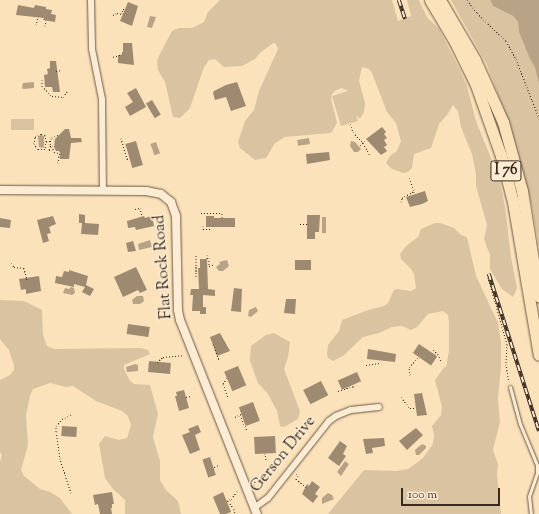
<!DOCTYPE html>
<html>
<head>
<meta charset="utf-8">
<style>
	body { margin:0 }
	#map { position:relative; width:539px; height:514px; overflow:hidden; background:#fbe2bb; font-family:"Sorts Mill Goudy",serif }
	div>[style] { position:absolute }
	.green>* { inset:0; background:#dac3a0; transform-origin:0 0 }
	.water>* { inset:0; background:#b9a386; transform-origin:0 0 }
	.building>* { inset:0; background:#9e8a70; transform-origin:0 0 }
	.path>* { height:1px; margin-top:-0.5px; transform-origin:0; background:repeating-linear-gradient(90deg,#3a2a1e 0 1px,transparent 0 3px) }
	.roads { filter:drop-shadow(0 0 1px #6a5845) drop-shadow(0 0 1px #6a5845) }
	.service>* { height:3px; margin:-1.5px; padding:0 1.5px; transform-origin:1.5px; border-radius:1.5px; background:#fcecd3 }
	.minor>* { height:6px; margin:-3px; padding:0 3px; transform-origin:3px; border-radius:3px; background:#fcecd3 }
	.tertiary>* { height:8px; margin:-4px; padding:0 4px; transform-origin:4px; border-radius:4px; background:#fcecd3 }
	.motorway>* { height:11px; margin:-5.5px; padding:0 5.5px; transform-origin:5.5px; border-radius:5.5px; background:#fbe2bb }
	.rail>* { height:3.5px; margin-top:-1.75px; transform-origin:0; background:repeating-linear-gradient(90deg,#fcecd3 0 6px,#3a2a1e 0 12px); box-sizing:border-box; border-block:1px solid #3a2a1e }
	span { translate:-50% -50%; white-space:nowrap; text-align:center; line-height:1.15; -webkit-text-stroke:3px #fcecd3; paint-order:stroke }
	.shield-label span { padding:1px 3px; background:#fcecd3; border:1px solid; border-radius:3px; -webkit-text-stroke-width:0 }
	.shield-label { font-size:15px; color:#3a2a1e; font-weight:700 }
	.street-label { font-size:16px; color:#3a2a1e }
	.scale { position:absolute; left:401px; top:488px; width:99px; height:18px; box-sizing:border-box; border:2px solid #3a2a1e; border-top:0; padding-left:5px; font-size:12px; line-height:14px; white-space:nowrap; color:#3a2a1e; -webkit-text-stroke:3px #fcecd3; paint-order:stroke }
</style>
</head>
<body>
<div id="map">
	<div class="green">
		<div style="clip-path:polygon(220px 0,392px 0,398px 21px,411px 16px,407px 0,419px 0,427px 17px,439px 29px,458px 66px,467px 86px,476px 121px,499px 178px,505px 207px,511px 257px,517px 288px,513px 297px,502px 289px,490px 269px,490px 255px,484px 239px,487px 225px,476px 186px,476px 174px,472px 154px,461px 127px,458px 111px,453px 105px,447px 115px,439px 124px,431px 148px,414px 154px,412px 168px,408px 172px,403px 173px,392px 169px,386px 163px,390px 156px,397px 151px,401px 141px,396px 123px,387px 112px,372px 73px,369px 69px,362px 67px,359px 81px,365px 103px,364px 112px,360px 119px,356px 115px,358px 121px,341px 126px,332px 96px,348px 91px,353px 104px,348px 91px,342px 88px,336px 90px,332px 94px,331px 99px,337px 123px,331px 133px,285px 137px,275px 143px,266px 158px,255px 160px,240px 148px,238px 142px,245px 121px,254px 110px,259px 91px,278px 49px,276px 44px,273px 43px,260px 53px,255px 59px,242px 66px,224px 67px,215px 59px,209px 60px,204px 67px,190px 108px,180px 118px,173px 117px,165px 82px,158px 70px,157px 61px,159px 56px,172px 31px,179px 28px,192px 28px,204px 22px,208px 12px)"></div>
		<div style="clip-path:polygon(451px 0,490px 0,493px 6px,513px 16px,518px 22px,519px 32px,529px 57px,535px 68px,539px 84px,539px 247px,532px 206px,511px 128px,486px 63px)"></div>
		<div style="left:11px;top:119px;width:23px;height:11px"></div>
		<div style="clip-path:polygon(435px 223px,440px 223px,454px 228px,461px 235px,467px 237px,476px 276px,498px 323px,501px 343px,501px 367px,498px 399px,500px 422px,493px 450px,498px 464px,497px 475px,501px 514px,328px 514px,364px 470px,397px 471px,408px 469px,422px 459px,433px 444px,434px 435px,432px 426px,441px 415px,442px 407px,435px 380px,445px 366px,446px 368px,449px 351px,449px 321px,448px 315px,443px 311px,428px 314px,417px 327px,411px 330px,402px 326px,392px 327px,379px 333px,363px 337px,343px 356px,333px 361px,328px 358px,327px 353px,328px 345px,339px 331px,342px 320px,368px 310px,384px 306px,388px 303px,394px 290px,397px 289px,411px 291px,416px 288px,414px 274px,411px 269px,401px 259px,400px 254px,406px 246px,418px 237px,421px 229px)"></div>
		<div style="clip-path:polygon(0 300px,24px 301px,42px 310px,43px 335px,47px 346px,54px 349px,141px 348px,148px 350px,150px 354px,124px 365px,124px 369px,130px 381px,134px 384px,150px 385px,158px 414px,153px 437px,160px 461px,160px 480px,166px 490px,178px 501px,181px 514px,125px 514px,125px 500px,113px 489px,105px 478px,99px 444px,105px 436px,119px 440px,127px 438px,131px 425px,128px 416px,122px 411px,96px 401px,73px 386px,66px 387px,50px 383px,33px 389px,30px 396px,26px 415px,28px 445px,21px 470px,24px 476px,40px 489px,50px 492px,60px 498px,72px 514px,0 514px,0 462px,2px 455px,0 452px,0 380px,10px 375px,14px 370px,14px 365px,9px 350px,0 339px)"></div>
		<div style="clip-path:polygon(274px 333px,290px 342px,288px 357px,284px 369px,300px 411px,298px 419px,284px 427px,280px 426px,277px 411px,268px 394px,258px 383px,250px 361px,251px 346px,266px 335px)"></div>
	</div>
	<div class="water">
		<div style="clip-path:polygon(490px 0,539px 0,539px 84px,535px 68px,529px 57px,519px 32px,518px 22px,513px 16px,493px 6px)"></div>
		<div style="clip-path:polygon(150px 16px,156px 17px,152px 28px,147px 27px)"></div>
		<div style="clip-path:polygon(34px 82px,34px 88px,23px 89px,22px 87px,23px 83px)"></div>
		<div style="clip-path:polygon(41px 135px,44px 136px,44px 147px,42px 148px,39px 147px,38px 136px)"></div>
		<div style="left:309px;top:138px;width:6px;height:12px;rotate:81deg"></div>
		<div style="clip-path:polygon(351px 141px,355px 142px,361px 149px,358px 152px,354px 152px,350px 146px)"></div>
		<div style="left:156px;top:142px;width:12px;height:6px;rotate:70deg"></div>
		<div style="left:322px;top:217px;width:4px;height:16px"></div>
		<div style="clip-path:polygon(150px 240px,152px 247px,139px 250px,138px 244px)"></div>
		<div style="clip-path:polygon(227px 260px,229px 266px,223px 271px,219px 271px,216px 267px,220px 264px,219px 262px)"></div>
		<div style="clip-path:polygon(71px 287px,74px 288px,75px 293px,72px 295px,63px 293px,65px 288px,69px 289px)"></div>
		<div style="clip-path:polygon(137px 296px,143px 296px,144px 301px,140px 304px,133px 304px,132px 300px)"></div>
		<div style="clip-path:polygon(256px 307px,258px 311px,251px 317px,248px 316px,249px 310px)"></div>
		<div style="clip-path:polygon(135px 364px,138px 365px,138px 371px,127px 372px,126px 367px)"></div>
		<div style="clip-path:polygon(422px 444px,426px 446px,426px 448px,419px 455px,416px 455px,415px 450px)"></div>
		<div style="clip-path:polygon(345px 461px,349px 464px,341px 476px,337px 472px)"></div>
		<div style="clip-path:polygon(328px 493px,332px 495px,334px 499px,322px 504px,322px 498px)"></div>
	</div>
	<div class="building">
		<div style="clip-path:polygon(128px 2px,138px 6px,132px 26px,120px 21px)"></div>
		<div style="clip-path:polygon(18px 5px,34px 8px,35px 5px,46px 7px,46px 9px,52px 10px,51px 14px,56px 15px,55px 22px,43px 20px,44px 18px,16px 15px)"></div>
		<div style="clip-path:polygon(123px 43px,132px 43px,134px 65px,118px 63px,118px 55px,122px 55px,122px 52px,123px 52px)"></div>
		<div style="clip-path:polygon(50px 61px,56px 61px,60px 92px,53px 92px,52px 87px,45px 87px,44px 75px,48px 74px,47px 69px,50px 68px)"></div>
		<div style="clip-path:polygon(237px 82px,246px 106px,231px 111px,226px 97px,215px 100px,213px 93px,214px 91px,226px 85px)"></div>
		<div style="clip-path:polygon(136px 88px,146px 107px,130px 116px,125px 107px,133px 102px,127px 93px)"></div>
		<div style="left:152px;top:100px;width:17px;height:7px;rotate:59deg"></div>
		<div style="clip-path:polygon(382px 127px,386px 132px,384px 134px,387px 138px,384px 140px,387px 145px,384px 147px,387px 151px,381px 155px,366px 139px)"></div>
		<div style="clip-path:polygon(65px 129px,69px 129px,71px 138px,81px 138px,82px 142px,71px 143px,69px 159px,60px 159px,60px 151px,56px 151px,54px 147px,55px 139px)"></div>
		<div style="left:136px;top:141px;width:25px;height:11px;rotate:74deg"></div>
		<div style="clip-path:polygon(329px 152px,330px 160px,307px 164px,306px 154px)"></div>
		<div style="clip-path:polygon(425px 191px,428px 201px,422px 204px,410px 207px,406px 197px)"></div>
		<div style="clip-path:polygon(79px 214px,85px 215px,85px 223px,99px 224px,98px 235px,81px 234px,82px 223px,79px 223px)"></div>
		<div style="clip-path:polygon(307px 215px,320px 215px,319px 232px,315px 232px,315px 239px,307px 239px)"></div>
		<div style="clip-path:polygon(53px 216px,56px 224px,49px 227px,51px 233px,47px 234px,49px 241px,43px 243px,37px 220px)"></div>
		<div style="clip-path:polygon(144px 216px,145px 218px,152px 216px,154px 226px,136px 230px,135px 227px,128px 228px,127px 221px)"></div>
		<div style="clip-path:polygon(206px 216px,214px 216px,214px 218px,235px 218px,235px 227px,206px 227px)"></div>
		<div style="clip-path:polygon(0 218px,11px 220px,10px 228px,0 227px)"></div>
		<div style="clip-path:polygon(133px 241px,136px 251px,128px 252px,126px 243px)"></div>
		<div style="clip-path:polygon(200px 259px,207px 259px,208px 289px,215px 290px,215px 296px,203px 295px,203px 307px,206px 307px,206px 314px,200px 314px,200px 311px,192px 311px,193px 295px,190px 295px,191px 289px,199px 289px,198px 268px,200px 268px)"></div>
		<div style="left:295px;top:260px;width:16px;height:10px"></div>
		<div style="clip-path:polygon(136px 267px,147px 290px,140px 293px,138px 290px,123px 297px,114px 277px)"></div>
		<div style="clip-path:polygon(69px 270px,88px 276px,86px 285px,94px 289px,90px 296px,82px 292px,85px 287px,74px 284px,74px 287px,55px 283px,56px 276px,62px 277px,64px 271px,69px 272px)"></div>
		<div style="clip-path:polygon(39px 276px,41px 291px,26px 294px,26px 289px,21px 290px,19px 279px)"></div>
		<div style="clip-path:polygon(234px 288px,242px 289px,241px 312px,231px 311px)"></div>
		<div style="clip-path:polygon(286px 299px,296px 299px,295px 314px,284px 313px)"></div>
		<div style="left:128px;top:324px;width:22px;height:10px;rotate:8deg"></div>
		<div style="clip-path:polygon(220px 333px,230px 351px,217px 356px,210px 337px)"></div>
		<div style="left:419px;top:344px;width:22px;height:11px;rotate:34deg"></div>
		<div style="clip-path:polygon(368px 349px,396px 354px,395px 362px,367px 359px)"></div>
		<div style="left:149px;top:361px;width:22px;height:11px;rotate:5deg"></div>
		<div style="left:238px;top:366px;width:21px;height:15px;rotate:67deg"></div>
		<div style="left:357px;top:372px;width:10px;height:21px;rotate:66deg"></div>
		<div style="left:321px;top:381px;width:16px;height:20px;rotate:63deg"></div>
		<div style="clip-path:polygon(184px 390px,189px 408px,179px 411px,175px 396px,177px 396px,176px 392px)"></div>
		<div style="clip-path:polygon(422px 393px,427px 415px,417px 416px,414px 394px)"></div>
		<div style="left:253px;top:402px;width:20px;height:15px;rotate:70deg"></div>
		<div style="clip-path:polygon(198px 425px,201px 432px,195px 435px,200px 450px,190px 454px,182px 435px,190px 432px,188px 429px)"></div>
		<div style="left:62px;top:426px;width:15px;height:10px;rotate:4deg"></div>
		<div style="clip-path:polygon(416px 428px,423px 435px,407px 450px,399px 441px)"></div>
		<div style="left:275px;top:436px;width:17px;height:21px;rotate:87deg"></div>
		<div style="clip-path:polygon(384px 438px,385px 446px,372px 448px,373px 453px,366px 454px,363px 439px)"></div>
		<div style="clip-path:polygon(340px 441px,347px 446px,343px 454px,346px 456px,339px 466px,328px 458px)"></div>
		<div style="left:210px;top:457px;width:19px;height:8px;rotate:72deg"></div>
		<div style="clip-path:polygon(312px 481px,320px 487px,315px 494px,318px 496px,313px 503px,302px 494px,307px 484px,309px 486px)"></div>
		<div style="clip-path:polygon(112px 492px,114px 504px,112px 504px,112px 508px,111px 508px,112px 514px,100px 514px,98px 504px,95px 505px,93px 495px)"></div>
		<div style="clip-path:polygon(223px 492px,231px 512px,226px 514px,220px 514px,213px 497px)"></div>
	</div>
	<div class="path">
		<div style="left:467px;top:0;width:16px;rotate:52deg"></div>
		<div style="left:477px;top:13px;width:40px;rotate:44deg"></div>
		<div style="left:506px;top:41px;width:21px;rotate:61deg"></div>
		<div style="left:516px;top:59px;width:63px;rotate:68.7deg"></div>
		<div style="left:113px;top:15px;width:4px;rotate:-27deg"></div>
		<div style="left:117px;top:13px;width:5px;rotate:11deg"></div>
		<div style="left:122px;top:14px;width:5px;rotate:-79deg"></div>
		<div style="left:123px;top:9px;width:3px"></div>
		<div style="left:36px;top:25px;width:8px;rotate:-76deg"></div>
		<div style="left:45px;top:26px;width:6px;rotate:-81deg"></div>
		<div style="left:113px;top:57px;width:9px;rotate:-18deg"></div>
		<div style="left:56px;top:71px;width:6px;rotate:-9deg"></div>
		<div style="left:42px;top:80px;width:6px;rotate:90deg"></div>
		<div style="left:42px;top:86px;width:14px;rotate:45deg"></div>
		<div style="left:52px;top:96px;width:11px;rotate:5deg"></div>
		<div style="left:63px;top:97px;width:9px;rotate:-54deg"></div>
		<div style="left:350px;top:124px;width:9px;rotate:69deg"></div>
		<div style="left:353px;top:132px;width:15px;rotate:48deg"></div>
		<div style="left:363px;top:143px;width:13px;rotate:61deg"></div>
		<div style="left:58px;top:135px;width:8px;rotate:157deg"></div>
		<div style="left:51px;top:138px;width:8px;rotate:97deg"></div>
		<div style="left:50px;top:146px;width:2px"></div>
		<div style="left:52px;top:146px;width:6px;rotate:72deg"></div>
		<div style="left:54px;top:152px;width:5px;rotate:11deg"></div>
		<div style="left:121px;top:138px;width:22px;rotate:74deg"></div>
		<div style="left:127px;top:159px;width:2px;rotate:-27deg"></div>
		<div style="left:46px;top:141px;width:8px;rotate:97deg"></div>
		<div style="left:45px;top:149px;width:7px;rotate:180deg"></div>
		<div style="left:38px;top:149px;width:6px;rotate:-129deg"></div>
		<div style="left:34px;top:144px;width:7px;rotate:-82deg"></div>
		<div style="left:35px;top:137px;width:7px;rotate:-27deg"></div>
		<div style="left:41px;top:134px;width:4px;rotate:14deg"></div>
		<div style="left:45px;top:135px;width:6px;rotate:81deg"></div>
		<div style="left:46px;top:141px;width:4px"></div>
		<div style="left:360px;top:145px;width:6px;rotate:-39deg"></div>
		<div style="left:50px;top:146px;width:4px;rotate:104deg"></div>
		<div style="left:49px;top:150px;width:3px"></div>
		<div style="left:58px;top:163px;width:12px;rotate:-81deg"></div>
		<div style="left:409px;top:178px;width:15px;rotate:67deg"></div>
		<div style="left:401px;top:202px;width:4px;rotate:-76deg"></div>
		<div style="left:402px;top:198px;width:14px;rotate:-30deg"></div>
		<div style="left:135px;top:209px;width:5px;rotate:-11deg"></div>
		<div style="left:140px;top:208px;width:8px;rotate:76deg"></div>
		<div style="left:201px;top:213px;width:21px"></div>
		<div style="left:222px;top:213px;width:5px;rotate:90deg"></div>
		<div style="left:300px;top:224px;width:9px"></div>
		<div style="left:203px;top:226px;width:3px;rotate:90deg"></div>
		<div style="left:203px;top:229px;width:8px"></div>
		<div style="left:207px;top:255px;width:3px;rotate:90deg"></div>
		<div style="left:207px;top:258px;width:2px"></div>
		<div style="left:209px;top:258px;width:8px;rotate:90deg"></div>
		<div style="left:209px;top:266px;width:6px;rotate:-18deg"></div>
		<div style="left:11px;top:263px;width:5px;rotate:53deg"></div>
		<div style="left:14px;top:267px;width:10px;rotate:6deg"></div>
		<div style="left:24px;top:268px;width:11px;rotate:75deg"></div>
		<div style="left:27px;top:279px;width:1px;rotate:180deg"></div>
		<div style="left:196px;top:277px;width:22px;rotate:-90deg"></div>
		<div style="left:488px;top:277px;width:70px;rotate:74.2deg"></div>
		<div style="left:507px;top:344px;width:20px;rotate:93deg"></div>
		<div style="left:506px;top:364px;width:18px;rotate:81deg"></div>
		<div style="left:213px;top:344px;width:17px;rotate:69deg"></div>
		<div style="left:433px;top:350px;width:6px;rotate:39deg"></div>
		<div style="left:438px;top:354px;width:8px;rotate:67deg"></div>
		<div style="left:157px;top:362px;width:8px;rotate:-40deg"></div>
		<div style="left:163px;top:357px;width:21px;rotate:-5deg"></div>
		<div style="left:366px;top:365px;width:14px;rotate:-8deg"></div>
		<div style="left:410px;top:375px;width:8px;rotate:-97deg"></div>
		<div style="left:409px;top:367px;width:14px;rotate:-45deg"></div>
		<div style="left:227px;top:378px;width:7px;rotate:124deg"></div>
		<div style="left:223px;top:384px;width:14px;rotate:69deg"></div>
		<div style="left:338px;top:391px;width:17px;rotate:-17deg"></div>
		<div style="left:354px;top:386px;width:2px;rotate:-117deg"></div>
		<div style="left:186px;top:397px;width:6px;rotate:-9deg"></div>
		<div style="left:401px;top:397px;width:14px;rotate:51deg"></div>
		<div style="left:410px;top:408px;width:5px"></div>
		<div style="left:240px;top:415px;width:17px;rotate:66deg"></div>
		<div style="left:235px;top:417px;width:7px;rotate:-27deg"></div>
		<div style="left:265px;top:453px;width:7px;rotate:82deg"></div>
		<div style="left:214px;top:467px;width:5px;rotate:-22deg"></div>
		<div style="left:296px;top:474px;width:3px;rotate:45deg"></div>
		<div style="left:298px;top:476px;width:4px;rotate:124deg"></div>
		<div style="left:296px;top:479px;width:13px;rotate:39deg"></div>
		<div style="left:254px;top:485px;width:6px;rotate:-72deg"></div>
		<div style="left:71px;top:493px;width:36px;rotate:-108deg"></div>
		<div style="left:60px;top:459px;width:27px;rotate:-98deg"></div>
		<div style="left:56px;top:432px;width:6px;rotate:-90deg"></div>
		<div style="left:56px;top:426px;width:9px;rotate:-49deg"></div>
		<div style="left:62px;top:419px;width:12px;rotate:-24deg"></div>
		<div style="left:227px;top:501px;width:4px;rotate:-27deg"></div>
		<div style="left:231px;top:499px;width:11px;rotate:-52deg"></div>
		<div style="left:228px;top:501px;width:10px;rotate:53deg"></div>
		<div style="left:234px;top:509px;width:5px;rotate:79deg"></div>
	</div>
	<div class="roads">
		<div class="service">
			<div style="left:510px;top:387px;width:38px;rotate:75deg"></div>
			<div style="left:520px;top:424px;width:44px;rotate:67.5deg"></div>
			<div style="left:537px;top:465px;width:8px;rotate:90deg"></div>
			<div style="left:537px;top:473px;width:24px;rotate:109deg"></div>
			<div style="left:529px;top:496px;width:18px;rotate:84deg"></div>
		</div>
		<div class="minor">
			<div style="left:91px;top:0;width:49px;rotate:88.8deg"></div>
			<div style="left:92px;top:49px;width:51px;rotate:78.7deg"></div>
			<div style="left:102px;top:99px;width:91px;rotate:89.4deg"></div>
			<div style="left:254px;top:508px;width:17px;rotate:-36deg"></div>
			<div style="left:268px;top:498px;width:98px;rotate:-51.6deg"></div>
			<div style="left:329px;top:421px;width:9px;rotate:-36deg"></div>
			<div style="left:336px;top:416px;width:16px;rotate:-22deg"></div>
			<div style="left:351px;top:410px;width:28px;rotate:-6deg"></div>
		</div>
		<div class="tertiary">
			<div style="left:0;top:190px;width:146px;rotate:0.4deg"></div>
			<div style="left:146px;top:191px;width:15px;rotate:11deg"></div>
			<div style="left:161px;top:194px;width:13px;rotate:39deg"></div>
			<div style="left:171px;top:202px;width:15px;rotate:70deg"></div>
			<div style="left:176px;top:216px;width:94px;rotate:88.8deg"></div>
			<div style="left:178px;top:310px;width:10px;rotate:79deg"></div>
			<div style="left:180px;top:320px;width:209px;rotate:68.4deg"></div>
		</div>
		<div class="motorway">
			<div style="left:430px;top:0;width:49px;rotate:59.2deg"></div>
			<div style="left:455px;top:42px;width:48px;rotate:64deg"></div>
			<div style="left:476px;top:85px;width:75px;rotate:70.6deg"></div>
			<div style="left:501px;top:156px;width:48px;rotate:75.4deg"></div>
			<div style="left:513px;top:202px;width:155px;rotate:80.4deg"></div>
			<div style="left:440px;top:0;width:69px;rotate:59.7deg"></div>
			<div style="left:475px;top:60px;width:68px;rotate:65.7deg"></div>
			<div style="left:503px;top:122px;width:72px;rotate:74.6deg"></div>
			<div style="left:522px;top:191px;width:107px;rotate:80.9deg"></div>
		</div>
	</div>
	<div class="rail">
		<div style="left:399px;top:0;width:20px;rotate:72deg"></div>
		<div style="left:489px;top:274px;width:165px;rotate:72.3deg"></div>
	</div>
	<div class="shield-label">
		<span style="left:506px;top:171px">I 76</span>
	</div>
	<div class="street-label">
		<span style="left:164px;top:267px;rotate:-94deg">Flat Rock Road</span>
		<span style="left:284px;top:455px;rotate:-51deg">Gerson Drive</span>
	</div>
	<div class="scale">100 m</div>
</div>
</body>
</html>
